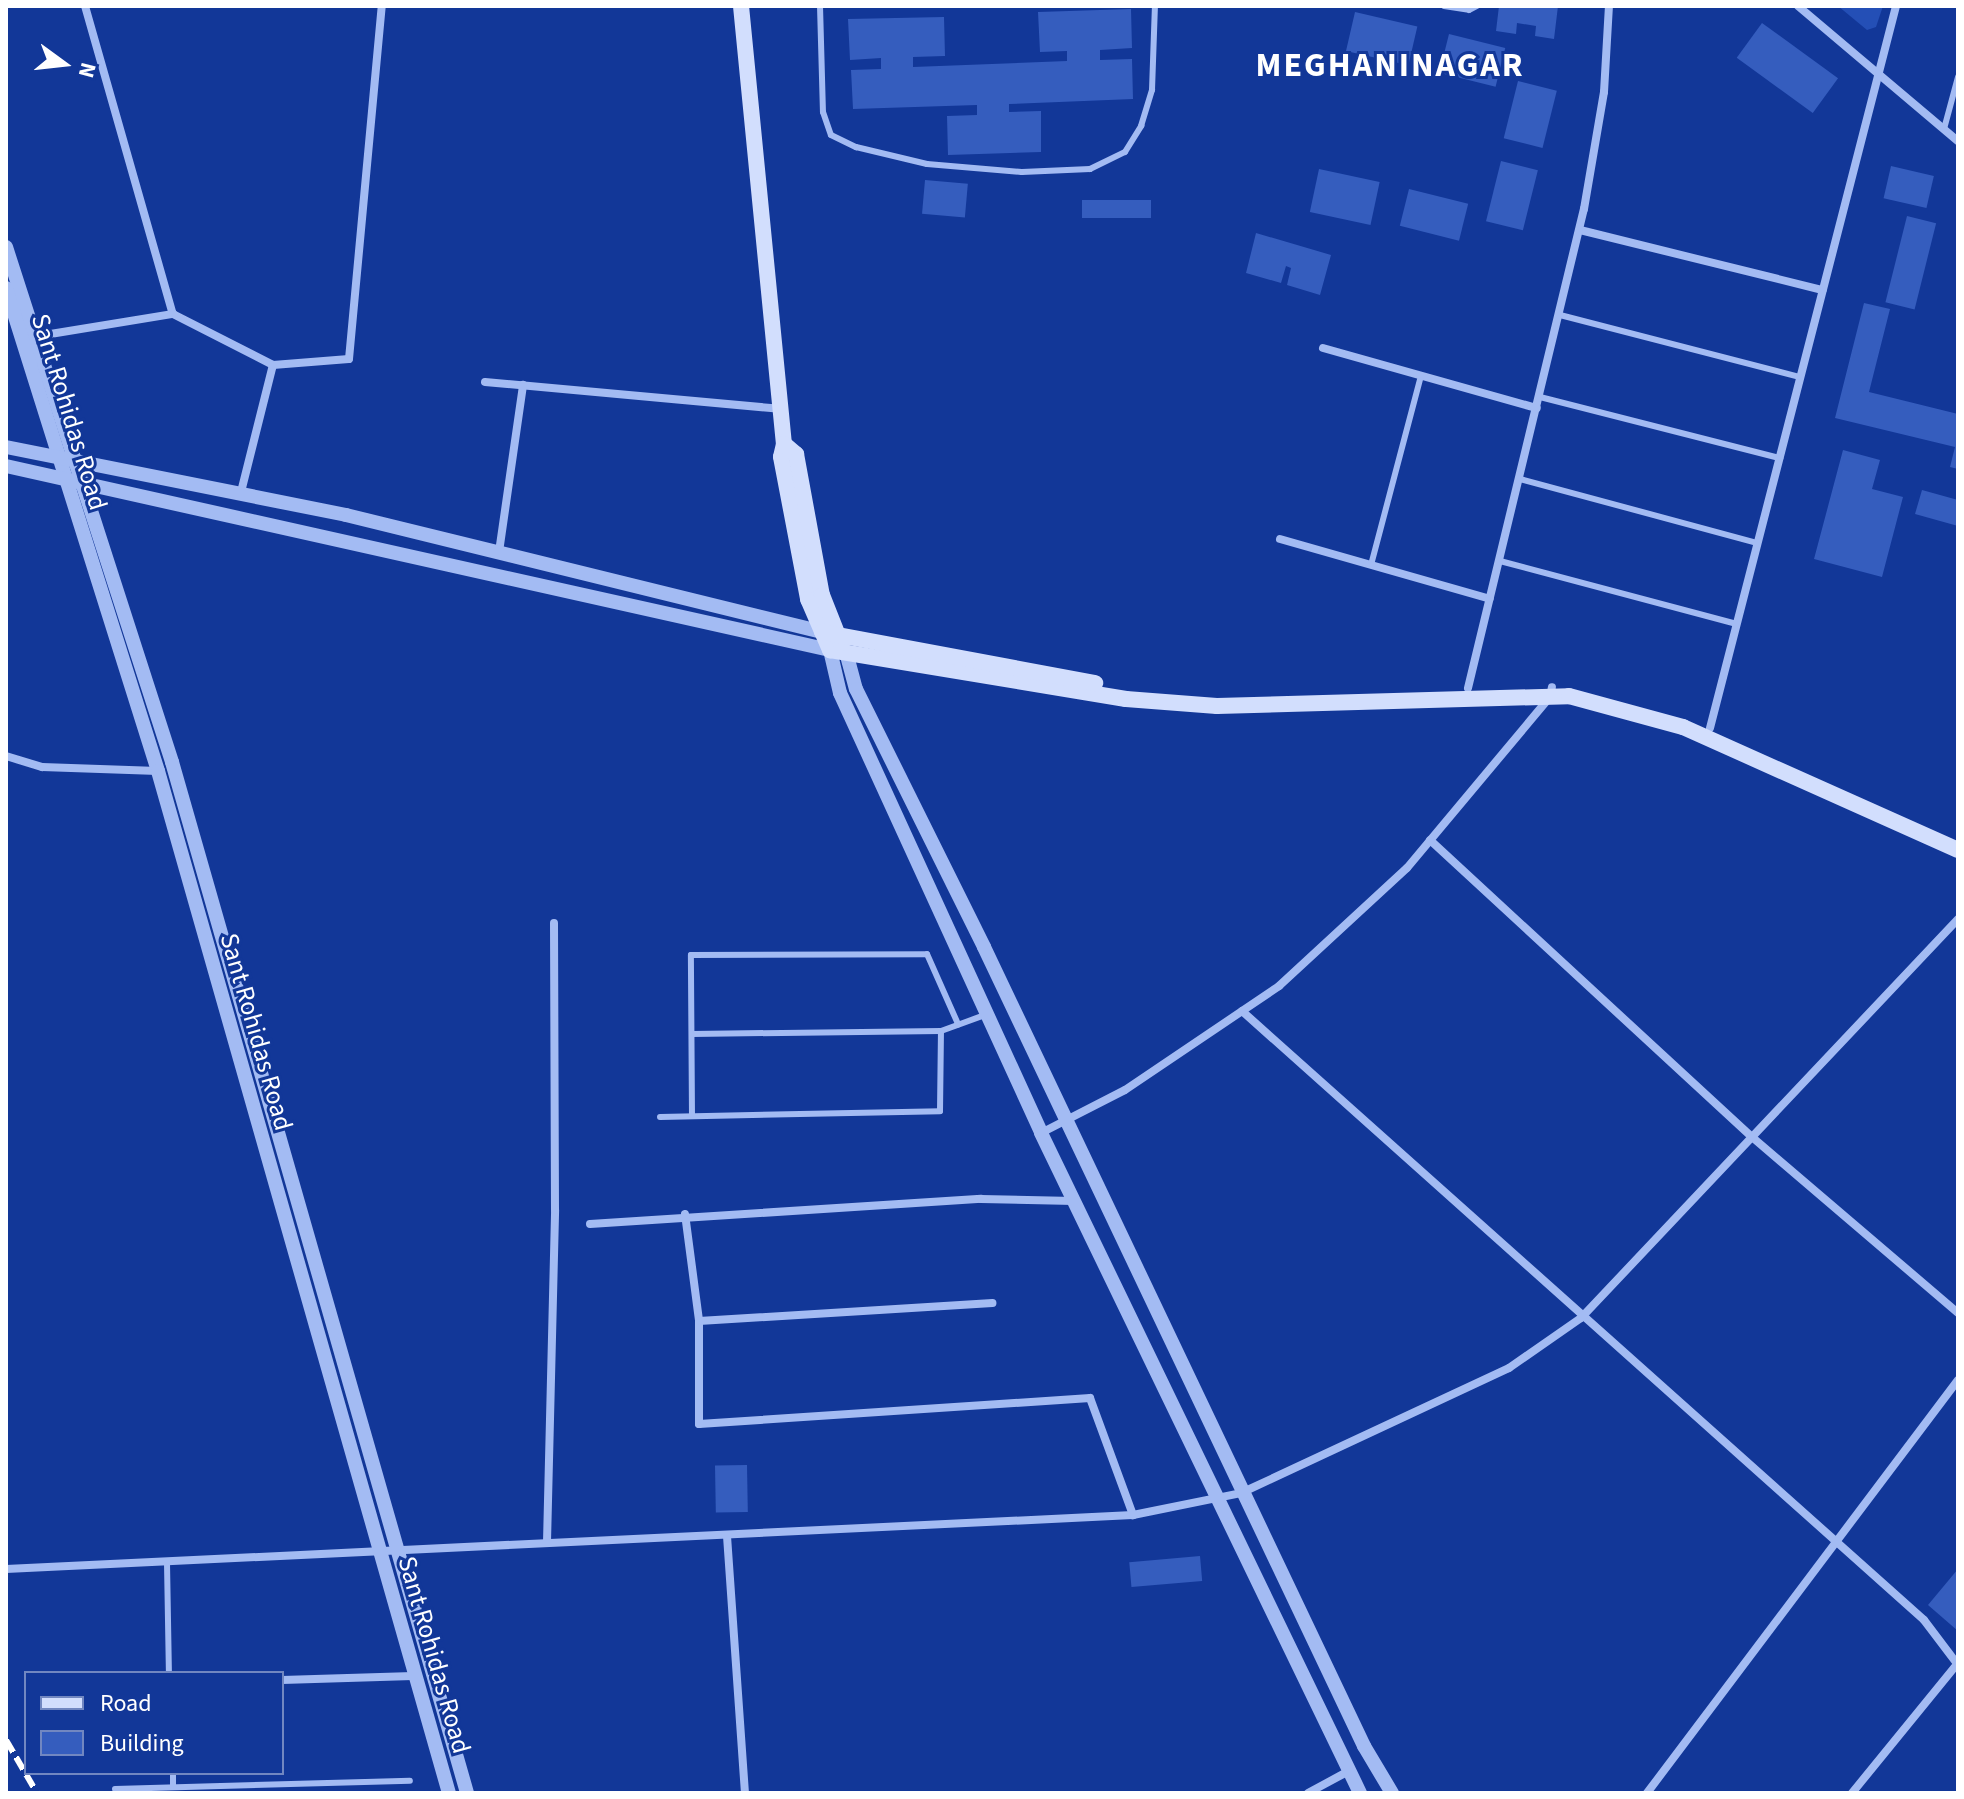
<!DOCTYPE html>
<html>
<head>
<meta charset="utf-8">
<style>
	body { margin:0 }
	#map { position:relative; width:1964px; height:1799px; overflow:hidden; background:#123798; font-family:"Source Sans 3",sans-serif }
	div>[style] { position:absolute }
	.green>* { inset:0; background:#244fb6 }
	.building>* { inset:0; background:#355dbe; transform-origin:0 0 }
	.service>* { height:6px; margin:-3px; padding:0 3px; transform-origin:3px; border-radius:3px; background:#a3bbf3 }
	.minor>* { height:8px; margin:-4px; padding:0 4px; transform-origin:4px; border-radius:4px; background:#a3bbf3 }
	.tertiary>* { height:14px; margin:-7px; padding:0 7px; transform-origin:7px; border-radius:7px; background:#a3bbf3 }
	.secondary>* { height:16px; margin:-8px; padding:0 8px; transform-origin:8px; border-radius:8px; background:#d2defd }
	.rail>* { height:6px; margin-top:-3px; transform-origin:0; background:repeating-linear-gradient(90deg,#fff 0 14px,transparent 0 20px) }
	span { translate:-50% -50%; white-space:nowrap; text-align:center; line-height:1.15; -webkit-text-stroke:6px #123798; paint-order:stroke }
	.street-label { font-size:26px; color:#fff }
	.district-label { font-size:34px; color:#fff; font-weight:700; letter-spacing:2px }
	.frame { position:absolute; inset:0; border:8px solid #fff; pointer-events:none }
	.legend { position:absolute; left:24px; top:1671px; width:260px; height:104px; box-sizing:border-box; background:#123798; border:2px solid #7187c1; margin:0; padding:10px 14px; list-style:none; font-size:24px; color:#fff }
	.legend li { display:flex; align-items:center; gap:16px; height:40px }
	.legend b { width:40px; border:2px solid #7187c1 }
	.north { position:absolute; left:24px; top:24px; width:80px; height:80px; -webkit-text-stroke:6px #123798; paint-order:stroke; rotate:105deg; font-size:22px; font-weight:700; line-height:32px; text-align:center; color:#fff }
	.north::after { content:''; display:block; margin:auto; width:28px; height:36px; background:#fff; clip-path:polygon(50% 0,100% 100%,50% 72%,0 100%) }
</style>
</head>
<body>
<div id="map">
	<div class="green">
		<div style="clip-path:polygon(1838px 6px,1883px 6px,1876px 27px,1867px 30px)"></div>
	</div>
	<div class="building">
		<div style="clip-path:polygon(1499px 6px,1558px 6px,1554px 39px,1535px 36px,1536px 26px,1517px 23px,1516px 34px,1496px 31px)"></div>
		<div style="clip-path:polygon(1131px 9px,1132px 48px,1100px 50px,1100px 60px,1132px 59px,1133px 99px,1009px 104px,1009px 112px,1041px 111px,1041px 152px,948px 155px,947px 116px,977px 115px,977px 105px,853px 109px,851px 70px,881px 69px,881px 58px,850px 60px,848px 19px,944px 17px,945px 56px,913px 57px,913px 67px,1067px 61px,1067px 51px,1040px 52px,1038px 12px)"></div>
		<div style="left:1355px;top:12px;width:64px;height:40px;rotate:13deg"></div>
		<div style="left:1762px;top:23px;width:94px;height:43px;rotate:36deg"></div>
		<div style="left:1449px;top:34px;width:58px;height:40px;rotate:14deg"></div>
		<div style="left:1518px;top:81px;width:40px;height:59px;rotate:14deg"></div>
		<div style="left:1501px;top:161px;width:38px;height:62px;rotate:14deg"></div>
		<div style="left:1891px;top:166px;width:44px;height:33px;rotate:13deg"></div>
		<div style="left:1319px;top:169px;width:62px;height:44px;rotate:12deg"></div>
		<div style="left:925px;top:180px;width:43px;height:34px;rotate:5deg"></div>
		<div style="left:1409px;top:189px;width:61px;height:38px;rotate:14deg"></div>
		<div style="left:1082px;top:200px;width:69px;height:18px"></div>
		<div style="left:1907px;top:216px;width:30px;height:89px;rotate:14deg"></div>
		<div style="clip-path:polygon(1256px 233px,1331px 255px,1320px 295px,1287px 285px,1291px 268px,1286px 266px,1281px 283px,1246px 273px)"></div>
		<div style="clip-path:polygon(1864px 303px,1890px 309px,1869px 392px,1958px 414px,1958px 469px,1950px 467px,1955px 447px,1835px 418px)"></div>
		<div style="clip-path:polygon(1843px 450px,1880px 460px,1872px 489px,1903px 497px,1882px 577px,1814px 559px)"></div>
		<div style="clip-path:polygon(1922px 490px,1958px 500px,1958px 526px,1915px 514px)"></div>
		<div style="left:747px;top:1465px;width:47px;height:32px;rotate:89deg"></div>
		<div style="left:1200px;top:1556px;width:25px;height:71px;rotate:85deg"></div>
		<div style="clip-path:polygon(1958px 1569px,1958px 1631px,1928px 1605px)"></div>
	</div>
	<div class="service">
		<div style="left:820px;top:6px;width:106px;rotate:88.4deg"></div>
		<div style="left:823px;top:112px;width:24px;rotate:71deg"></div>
		<div style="left:831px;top:135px;width:28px;rotate:26deg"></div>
		<div style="left:856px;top:147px;width:73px;rotate:13.5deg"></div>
		<div style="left:927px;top:164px;width:95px;rotate:4.8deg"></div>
		<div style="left:1022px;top:172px;width:68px;rotate:-2.5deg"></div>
		<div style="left:1090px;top:169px;width:39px;rotate:-26deg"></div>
		<div style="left:1125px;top:152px;width:31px;rotate:-58deg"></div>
		<div style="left:1141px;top:126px;width:38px;rotate:-73deg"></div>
		<div style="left:1152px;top:90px;width:84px;rotate:-88deg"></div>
		<div style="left:1444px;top:6px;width:25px;rotate:9deg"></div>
		<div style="left:1469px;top:10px;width:9px;rotate:-27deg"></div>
		<div style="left:1944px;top:129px;width:54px;rotate:-74.9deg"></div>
		<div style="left:1560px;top:315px;width:248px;rotate:14.5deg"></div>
		<div style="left:1540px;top:397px;width:248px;rotate:14.3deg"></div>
		<div style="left:1520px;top:479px;width:246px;rotate:15.1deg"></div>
		<div style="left:1500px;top:561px;width:245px;rotate:14.9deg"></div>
		<div style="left:1371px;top:565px;width:196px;rotate:-75.2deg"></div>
		<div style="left:692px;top:1034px;width:249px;rotate:-0.7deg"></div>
		<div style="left:941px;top:1031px;width:47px;rotate:-20deg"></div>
		<div style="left:692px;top:1116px;width:161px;rotate:-90.4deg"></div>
		<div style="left:691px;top:955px;width:236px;rotate:-0.2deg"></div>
		<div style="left:927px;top:954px;width:77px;rotate:66.1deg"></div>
		<div style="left:660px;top:1117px;width:280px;rotate:-1.2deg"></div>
		<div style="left:940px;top:1111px;width:80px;rotate:-89.3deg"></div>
		<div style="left:167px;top:1563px;width:110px;rotate:89deg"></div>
		<div style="left:173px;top:1773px;width:14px;rotate:90deg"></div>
		<div style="left:115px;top:1789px;width:295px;rotate:-1.6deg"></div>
	</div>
	<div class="minor">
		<div style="left:85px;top:6px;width:320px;rotate:74.1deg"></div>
		<div style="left:1798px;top:6px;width:209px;rotate:40.2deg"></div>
		<div style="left:1580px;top:230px;width:250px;rotate:13.9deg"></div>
		<div style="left:32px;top:337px;width:143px;rotate:-9.3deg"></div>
		<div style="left:173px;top:314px;width:112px;rotate:27deg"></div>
		<div style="left:1323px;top:348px;width:222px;rotate:15.7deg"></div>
		<div style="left:485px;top:382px;width:296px;rotate:5.2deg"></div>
		<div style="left:241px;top:492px;width:131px;rotate:-75.9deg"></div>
		<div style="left:273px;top:365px;width:76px;rotate:-4.5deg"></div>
		<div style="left:349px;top:359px;width:355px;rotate:-84.7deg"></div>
		<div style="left:1280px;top:539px;width:218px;rotate:15.9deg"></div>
		<div style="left:499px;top:552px;width:169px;rotate:-81.8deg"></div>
		<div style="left:1468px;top:688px;width:493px;rotate:-76.4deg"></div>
		<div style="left:1584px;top:209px;width:119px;rotate:-80.3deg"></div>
		<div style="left:1604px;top:92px;width:86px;rotate:-86.7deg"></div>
		<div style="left:1710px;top:728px;width:746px;rotate:-75.55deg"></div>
		<div style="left:6px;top:756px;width:38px;rotate:17deg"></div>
		<div style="left:42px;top:767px;width:116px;rotate:2deg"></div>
		<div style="left:1430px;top:840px;width:438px;rotate:42.7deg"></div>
		<div style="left:1752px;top:1137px;width:271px;rotate:40.5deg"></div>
		<div style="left:1242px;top:1011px;width:914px;rotate:41.76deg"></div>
		<div style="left:1924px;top:1620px;width:56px;rotate:52.9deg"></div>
		<div style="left:1041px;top:1133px;width:94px;rotate:-27.1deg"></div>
		<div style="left:1125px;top:1090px;width:186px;rotate:-34deg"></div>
		<div style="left:1279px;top:986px;width:174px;rotate:-42.7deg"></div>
		<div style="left:1407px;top:868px;width:223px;rotate:-50.1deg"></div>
		<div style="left:1550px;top:697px;width:10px;rotate:-79deg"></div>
		<div style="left:685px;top:1214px;width:108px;rotate:82.5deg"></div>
		<div style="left:699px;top:1321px;width:103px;rotate:90deg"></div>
		<div style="left:699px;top:1424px;width:392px;rotate:-3.8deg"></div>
		<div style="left:1090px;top:1398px;width:125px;rotate:69.8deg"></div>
		<div style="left:590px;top:1224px;width:392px;rotate:-3.7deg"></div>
		<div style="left:981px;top:1199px;width:93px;rotate:1.2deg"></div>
		<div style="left:699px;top:1321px;width:294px;rotate:-3.5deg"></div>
		<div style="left:727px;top:1536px;width:258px;rotate:86deg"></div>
		<div style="left:547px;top:1542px;width:332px;rotate:-88.6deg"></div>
		<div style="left:555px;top:1210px;width:287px;rotate:-90.2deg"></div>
		<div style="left:6px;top:1569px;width:1128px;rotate:-2.74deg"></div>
		<div style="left:1133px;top:1515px;width:110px;rotate:-11.5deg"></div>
		<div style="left:1241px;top:1493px;width:296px;rotate:-25deg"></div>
		<div style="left:1509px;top:1368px;width:88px;rotate:-34.8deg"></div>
		<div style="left:1581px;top:1318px;width:549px;rotate:-46.62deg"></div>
		<div style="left:282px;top:1680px;width:131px;rotate:-1.7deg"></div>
		<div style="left:1308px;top:1793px;width:44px;rotate:-28.3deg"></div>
		<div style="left:1647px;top:1793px;width:517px;rotate:-53.02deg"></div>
		<div style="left:1852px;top:1793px;width:168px;rotate:-50.8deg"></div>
	</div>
	<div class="tertiary">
		<div style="left:6px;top:247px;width:541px;rotate:72.13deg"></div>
		<div style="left:172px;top:762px;width:1072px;rotate:74.03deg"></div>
		<div style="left:6px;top:288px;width:506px;rotate:72.53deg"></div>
		<div style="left:158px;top:771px;width:1063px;rotate:74.11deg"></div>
		<div style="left:6px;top:447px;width:347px;rotate:11.3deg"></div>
		<div style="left:346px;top:515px;width:490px;rotate:13.8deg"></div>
		<div style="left:6px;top:466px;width:844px;rotate:12.59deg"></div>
		<div style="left:830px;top:650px;width:44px;rotate:76.9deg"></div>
		<div style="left:840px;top:693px;width:484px;rotate:65.4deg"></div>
		<div style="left:1041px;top:1133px;width:733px;rotate:64.2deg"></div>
		<div style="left:846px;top:652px;width:38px;rotate:75deg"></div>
		<div style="left:856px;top:689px;width:288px;rotate:63.6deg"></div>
		<div style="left:984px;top:947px;width:885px;rotate:64.56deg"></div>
		<div style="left:1364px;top:1746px;width:55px;rotate:59.2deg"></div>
	</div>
	<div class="secondary">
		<div style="left:741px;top:6px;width:440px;rotate:84.4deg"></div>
		<div style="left:784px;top:444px;width:13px;rotate:103deg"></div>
		<div style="left:781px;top:457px;width:145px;rotate:79.2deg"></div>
		<div style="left:808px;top:599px;width:56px;rotate:66.7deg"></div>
		<div style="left:830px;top:650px;width:300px;rotate:9.4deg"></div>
		<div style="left:1126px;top:699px;width:91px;rotate:4.4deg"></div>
		<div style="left:1217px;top:706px;width:352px;rotate:-1.6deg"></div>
		<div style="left:1569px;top:696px;width:118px;rotate:15.2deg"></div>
		<div style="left:1683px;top:727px;width:301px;rotate:24.1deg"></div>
		<div style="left:784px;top:444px;width:16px;rotate:40deg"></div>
		<div style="left:796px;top:454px;width:143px;rotate:79.6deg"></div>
		<div style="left:822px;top:595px;width:52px;rotate:68.4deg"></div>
		<div style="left:822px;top:632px;width:278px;rotate:10.6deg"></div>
	</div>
	<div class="rail">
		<div style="left:6px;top:1740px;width:61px;rotate:59.7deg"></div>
	</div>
	<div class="street-label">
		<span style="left:69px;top:412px;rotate:73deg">Sant Rohidas Road</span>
		<span style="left:256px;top:1032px;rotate:74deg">Sant Rohidas Road</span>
		<span style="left:434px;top:1655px;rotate:74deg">Sant Rohidas Road</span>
	</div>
	<div class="district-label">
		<span style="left:1390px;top:66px">MEGHANINAGAR</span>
	</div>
	<div class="frame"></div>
	<ul class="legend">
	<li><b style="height:10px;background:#d2defd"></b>Road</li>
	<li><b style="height:22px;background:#355dbe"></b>Building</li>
	</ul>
	<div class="north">N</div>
</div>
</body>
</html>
